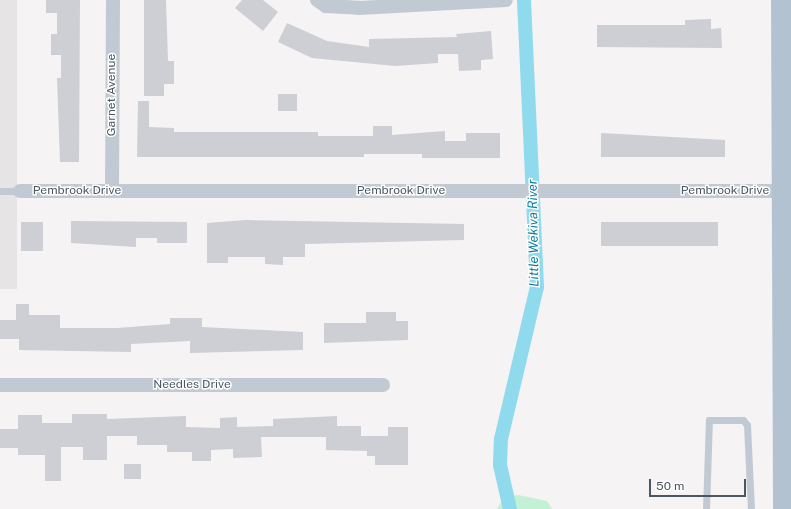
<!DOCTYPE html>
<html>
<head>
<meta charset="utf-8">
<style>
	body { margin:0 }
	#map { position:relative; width:791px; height:509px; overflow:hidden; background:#f5f3f3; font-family:"Public Sans",sans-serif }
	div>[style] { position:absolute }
	.education>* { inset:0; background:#e6e4e5; transform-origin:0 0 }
	.green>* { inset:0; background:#c3f1d5 }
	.canal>* { height:14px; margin:-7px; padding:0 7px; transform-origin:7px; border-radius:7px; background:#90daee }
	.building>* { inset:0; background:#cdcfd5; transform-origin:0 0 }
	.lane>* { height:7px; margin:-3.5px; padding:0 3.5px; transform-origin:3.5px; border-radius:3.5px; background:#c1cad2 }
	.street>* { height:14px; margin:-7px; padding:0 7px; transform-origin:7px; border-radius:7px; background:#c1cad2 }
	.primary>* { height:22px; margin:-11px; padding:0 11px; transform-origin:11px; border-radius:11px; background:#b3c2d1 }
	span { translate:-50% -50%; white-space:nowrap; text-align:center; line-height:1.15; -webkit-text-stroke:3px #fff; paint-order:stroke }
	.street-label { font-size:12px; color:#4a5661 }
	.water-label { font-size:13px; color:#0c7c9b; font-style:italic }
	.scale { position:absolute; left:649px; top:479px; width:97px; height:18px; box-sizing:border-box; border:2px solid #4a5661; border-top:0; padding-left:5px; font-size:12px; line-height:14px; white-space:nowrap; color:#4a5661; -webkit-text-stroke:3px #fff; paint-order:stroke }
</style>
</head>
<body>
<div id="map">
	<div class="education">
		<div style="left:0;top:0;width:17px;height:289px"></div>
	</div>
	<div class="green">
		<div style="clip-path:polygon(518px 495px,547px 501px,552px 509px,497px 509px,504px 497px)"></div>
	</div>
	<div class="canal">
		<div style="left:510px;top:509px;width:45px;rotate:-102.8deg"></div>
		<div style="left:500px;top:465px;width:26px;rotate:-88deg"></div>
		<div style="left:501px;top:439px;width:156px;rotate:-76.7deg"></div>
		<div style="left:537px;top:287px;width:287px;rotate:-92.6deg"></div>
	</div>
	<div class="building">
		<div style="clip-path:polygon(46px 0,80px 0,79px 162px,60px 162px,57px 78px,61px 78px,61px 55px,51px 55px,51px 34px,57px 34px,57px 13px,46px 13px)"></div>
		<div style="clip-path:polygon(144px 0,166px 0,168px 61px,174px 61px,174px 84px,164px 84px,164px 96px,144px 96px)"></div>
		<div style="clip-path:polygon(242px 0,263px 0,278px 12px,263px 31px,235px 8px)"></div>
		<div style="clip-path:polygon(711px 19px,711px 29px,721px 28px,722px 48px,597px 47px,597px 25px,685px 25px,685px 20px)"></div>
		<div style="clip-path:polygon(287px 23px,327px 41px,369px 47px,369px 39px,457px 37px,456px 34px,491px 31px,493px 59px,481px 60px,481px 70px,459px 71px,458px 54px,438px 54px,438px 63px,395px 66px,312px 58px,278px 42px)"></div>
		<div style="left:278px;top:94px;width:19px;height:17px"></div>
		<div style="clip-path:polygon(138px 101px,149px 101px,149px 127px,174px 128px,174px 132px,318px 132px,318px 136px,373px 136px,373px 126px,392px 126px,392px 135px,445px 131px,445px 141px,466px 141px,466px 133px,500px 133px,500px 158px,422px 158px,422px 154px,364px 154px,364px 157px,137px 157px)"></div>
		<div style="clip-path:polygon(601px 133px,725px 140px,725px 157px,601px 157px)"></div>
		<div style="clip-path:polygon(246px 220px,464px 224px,464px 240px,305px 244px,305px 257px,283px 257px,283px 265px,265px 264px,265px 257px,228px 257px,228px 263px,207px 263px,207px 223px)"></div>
		<div style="clip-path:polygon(71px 221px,187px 222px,187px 243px,157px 243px,157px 238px,136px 238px,136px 247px,71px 243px)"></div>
		<div style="left:21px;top:222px;width:22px;height:29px"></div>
		<div style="left:601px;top:222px;width:117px;height:24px"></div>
		<div style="clip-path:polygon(16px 304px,29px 304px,29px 315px,60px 315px,60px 328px,117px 328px,170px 324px,170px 318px,202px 318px,202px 327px,303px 332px,303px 350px,190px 353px,190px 341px,131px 344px,131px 352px,19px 350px,19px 339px,0 339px,0 320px,16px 320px)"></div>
		<div style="clip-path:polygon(366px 312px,396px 312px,396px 321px,408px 321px,408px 340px,324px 343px,324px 323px,366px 323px)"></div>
		<div style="clip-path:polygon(72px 414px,107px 414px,107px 419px,186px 416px,186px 427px,220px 428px,220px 418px,237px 417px,237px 427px,273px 426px,273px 419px,337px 416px,337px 426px,361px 426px,361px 436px,388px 436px,388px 427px,408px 427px,408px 465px,375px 465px,375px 456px,367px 456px,367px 451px,326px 450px,326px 437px,261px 437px,262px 457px,233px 458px,233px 449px,211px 450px,211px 461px,192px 461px,192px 452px,167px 452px,167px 445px,137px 445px,137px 436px,107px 436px,107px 460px,83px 460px,83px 447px,61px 447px,61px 481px,45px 481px,45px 455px,18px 455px,18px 448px,0 448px,0 429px,18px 429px,18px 415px,42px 415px,42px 423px,72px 423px)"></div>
		<div style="left:124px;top:464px;width:17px;height:15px"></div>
	</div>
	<div class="lane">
		<div style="left:0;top:191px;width:20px"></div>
		<div style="left:706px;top:509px;width:89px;rotate:-88.1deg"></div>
		<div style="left:709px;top:420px;width:34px"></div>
		<div style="left:743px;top:420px;width:6px;rotate:51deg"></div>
		<div style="left:747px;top:425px;width:84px;rotate:87.3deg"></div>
	</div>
	<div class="street">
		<div style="left:317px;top:0;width:11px;rotate:34deg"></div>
		<div style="left:326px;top:6px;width:33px;rotate:3deg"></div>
		<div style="left:359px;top:8px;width:147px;rotate:-3.1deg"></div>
		<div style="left:112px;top:190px;width:190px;rotate:-89.7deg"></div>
		<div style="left:20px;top:191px;width:762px"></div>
		<div style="left:0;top:385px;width:383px"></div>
	</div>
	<div class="primary">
		<div style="left:782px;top:0;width:509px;rotate:89.77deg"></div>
	</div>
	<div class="street-label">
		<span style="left:112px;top:95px;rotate:-90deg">Garnet Avenue</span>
		<span style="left:77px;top:191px">Pembrook Drive</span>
		<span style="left:401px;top:191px">Pembrook Drive</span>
		<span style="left:725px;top:191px">Pembrook Drive</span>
		<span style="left:192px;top:385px">Needles Drive</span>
	</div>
	<div class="water-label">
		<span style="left:534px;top:233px;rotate:-91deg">Little Wekiva River</span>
	</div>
	<div class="scale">50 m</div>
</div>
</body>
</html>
